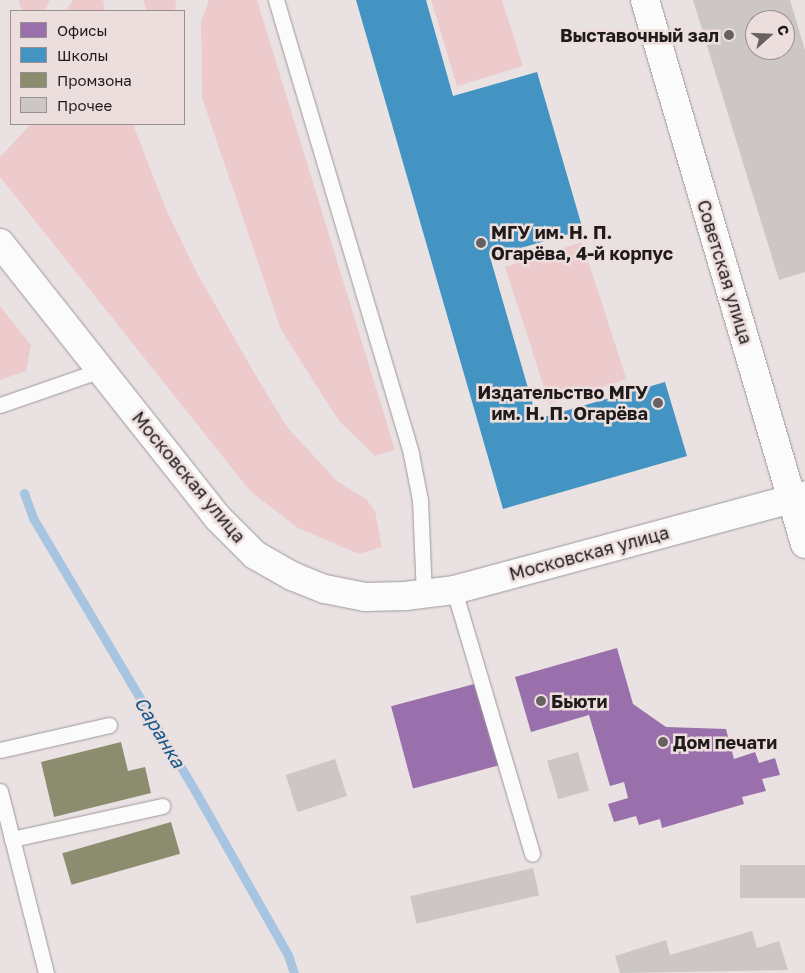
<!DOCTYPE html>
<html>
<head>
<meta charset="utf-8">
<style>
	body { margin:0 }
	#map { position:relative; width:805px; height:973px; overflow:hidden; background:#eae2e2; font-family:"Golos Text",sans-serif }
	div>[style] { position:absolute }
	.green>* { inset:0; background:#edcbcd; transform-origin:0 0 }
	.offices>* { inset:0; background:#9970ab; transform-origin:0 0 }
	.schools>* { inset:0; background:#4393c3 }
	.industry>* { inset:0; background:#8c8c6e; transform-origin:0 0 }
	.stream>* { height:9px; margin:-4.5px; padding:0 4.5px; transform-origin:4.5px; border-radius:4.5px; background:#a7c4e1 }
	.building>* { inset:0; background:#ccc6c6; transform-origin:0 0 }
	.roads { filter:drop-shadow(0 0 1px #9e9898) drop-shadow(0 0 1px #9e9898) }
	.lane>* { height:15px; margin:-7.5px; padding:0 7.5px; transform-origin:7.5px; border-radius:7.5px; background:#fcfbfb }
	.street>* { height:28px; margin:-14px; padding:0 14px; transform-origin:14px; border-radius:14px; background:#fcfbfb }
	.dots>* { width:14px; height:14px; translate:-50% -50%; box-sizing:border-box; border:2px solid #eddede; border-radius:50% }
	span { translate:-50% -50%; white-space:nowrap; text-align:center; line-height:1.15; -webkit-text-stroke:5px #eddede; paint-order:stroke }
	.poi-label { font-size:18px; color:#201b1b; font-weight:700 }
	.right { translate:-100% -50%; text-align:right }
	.left { translate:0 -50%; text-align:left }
	.street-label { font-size:18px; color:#201b1b }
	.water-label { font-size:19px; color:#15598e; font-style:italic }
	.legend { position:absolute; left:10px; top:10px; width:175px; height:115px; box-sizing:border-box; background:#eddede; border:1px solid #9b9090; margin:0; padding:6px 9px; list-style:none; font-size:15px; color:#201b1b }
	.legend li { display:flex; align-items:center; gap:10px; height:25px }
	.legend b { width:25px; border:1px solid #9b9090 }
	.north { position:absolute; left:745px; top:10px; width:50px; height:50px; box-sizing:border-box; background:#eddede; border:1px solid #9b9090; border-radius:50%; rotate:70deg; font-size:14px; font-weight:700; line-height:20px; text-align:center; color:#201b1b }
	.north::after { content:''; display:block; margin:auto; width:18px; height:22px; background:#676161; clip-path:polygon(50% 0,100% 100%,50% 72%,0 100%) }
</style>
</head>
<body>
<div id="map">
	<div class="green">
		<div style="clip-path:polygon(18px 0,50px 0,44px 11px,22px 11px)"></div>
		<div style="clip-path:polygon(73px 0,103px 0,105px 11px,66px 11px)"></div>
		<div style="clip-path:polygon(143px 0,176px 0,175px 11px,147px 11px)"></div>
		<div style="clip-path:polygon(209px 0,257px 0,395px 450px,375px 456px,339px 421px,281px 330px,202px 98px,201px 22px)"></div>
		<div style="clip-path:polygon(431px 0,502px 0,523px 66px,457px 86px)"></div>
		<div style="clip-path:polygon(31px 124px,133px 124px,165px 207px,197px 273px,259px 381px,287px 427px,337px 481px,366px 499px,375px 511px,382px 547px,359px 554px,298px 528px,251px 492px,0 177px,0 157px)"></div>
		<div style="left:582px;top:242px;width:144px;height:81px;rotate:72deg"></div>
		<div style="clip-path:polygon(0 306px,31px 345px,26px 371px,0 380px)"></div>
	</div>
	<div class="offices">
		<div style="clip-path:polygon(617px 648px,633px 704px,666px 727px,726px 729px,734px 759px,755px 752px,759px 763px,775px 758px,780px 775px,762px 779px,766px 791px,742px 797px,744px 804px,662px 828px,660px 819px,639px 825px,636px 816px,614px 822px,608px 804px,628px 798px,624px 782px,610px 786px,589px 715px,531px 732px,515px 677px)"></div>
		<div style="left:478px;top:683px;width:85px;height:90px;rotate:75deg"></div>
	</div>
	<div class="schools">
		<div style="clip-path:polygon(356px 0,426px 0,453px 96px,537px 72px,583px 230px,490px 257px,537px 419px,665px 382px,687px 456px,503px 509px)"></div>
	</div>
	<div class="industry">
		<div style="clip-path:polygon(121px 742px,128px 771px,145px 767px,151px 793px,54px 817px,41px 762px)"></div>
		<div style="left:171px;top:822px;width:33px;height:113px;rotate:74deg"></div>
	</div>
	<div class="stream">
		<div style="left:24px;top:493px;width:27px;rotate:70deg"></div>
		<div style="left:33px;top:518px;width:323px;rotate:59.3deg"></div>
		<div style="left:198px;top:796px;width:183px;rotate:60.5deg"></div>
		<div style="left:288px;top:955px;width:19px;rotate:72deg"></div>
	</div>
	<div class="building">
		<div style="clip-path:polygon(evenodd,693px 0,790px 0,805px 50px,805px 272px,779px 280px,693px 0,755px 20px,785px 20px,785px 50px,755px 50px,755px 20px)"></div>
		<div style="left:578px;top:752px;width:40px;height:32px;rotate:74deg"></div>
		<div style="left:335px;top:759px;width:39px;height:52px;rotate:72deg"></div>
		<div style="left:805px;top:865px;width:33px;height:65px;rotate:90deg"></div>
		<div style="left:533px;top:868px;width:28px;height:126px;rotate:77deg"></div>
		<div style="clip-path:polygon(752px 931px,757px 948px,779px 941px,788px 970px,620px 973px,615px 956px,666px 940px,670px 955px)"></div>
	</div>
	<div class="roads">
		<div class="lane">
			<div style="left:276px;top:0;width:474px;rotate:73.4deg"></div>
			<div style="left:411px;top:454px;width:47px;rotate:78.9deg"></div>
			<div style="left:420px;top:500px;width:94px;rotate:87.6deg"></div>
			<div style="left:0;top:405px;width:107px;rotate:-19.1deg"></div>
			<div style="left:454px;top:590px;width:275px;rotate:73.5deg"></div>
			<div style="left:0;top:750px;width:112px;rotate:-12.9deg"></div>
			<div style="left:0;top:791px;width:188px;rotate:75.8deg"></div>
			<div style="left:12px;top:839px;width:154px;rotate:-12.4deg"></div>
		</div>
		<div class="street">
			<div style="left:645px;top:0;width:567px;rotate:73.61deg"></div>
			<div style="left:0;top:243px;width:351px;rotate:51.6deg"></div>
			<div style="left:218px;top:518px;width:52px;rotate:45deg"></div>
			<div style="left:255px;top:555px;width:43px;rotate:29.6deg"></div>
			<div style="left:292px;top:576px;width:35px;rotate:22deg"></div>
			<div style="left:325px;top:589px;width:41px;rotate:11.3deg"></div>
			<div style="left:365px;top:597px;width:40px;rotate:-1.4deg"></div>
			<div style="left:405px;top:596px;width:49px;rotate:-7deg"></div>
			<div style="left:454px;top:590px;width:364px;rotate:-15.1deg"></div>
		</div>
	</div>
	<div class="dots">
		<div style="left:729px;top:35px;background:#676161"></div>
		<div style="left:481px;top:243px;background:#676161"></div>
		<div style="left:658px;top:403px;background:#676161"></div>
		<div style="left:541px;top:701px;background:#676161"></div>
		<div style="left:663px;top:742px;background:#676161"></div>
	</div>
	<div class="poi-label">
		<span class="right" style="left:719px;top:35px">Выставочный зал</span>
		<span class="left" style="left:491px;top:243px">МГУ им. Н. П.<br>Огарёва, 4-й корпус</span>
		<span class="right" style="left:648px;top:403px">Издательство МГУ<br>им. Н. П. Огарёва</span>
		<span class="left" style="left:551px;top:701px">Бьюти</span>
		<span class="left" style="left:673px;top:742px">Дом печати</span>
	</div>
	<div class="street-label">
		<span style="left:725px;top:272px;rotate:73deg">Советская улица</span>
		<span style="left:189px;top:477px;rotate:50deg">Московская улица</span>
		<span style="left:589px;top:553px;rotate:-15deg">Московская улица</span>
	</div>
	<div class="water-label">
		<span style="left:160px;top:732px;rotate:59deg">Саранка</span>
	</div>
	<ul class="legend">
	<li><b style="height:14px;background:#9970ab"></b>Офисы</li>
	<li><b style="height:14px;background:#4393c3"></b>Школы</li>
	<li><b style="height:14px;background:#8c8c6e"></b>Промзона</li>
	<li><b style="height:14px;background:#ccc6c6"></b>Прочее</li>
	</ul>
	<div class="north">С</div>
</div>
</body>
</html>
